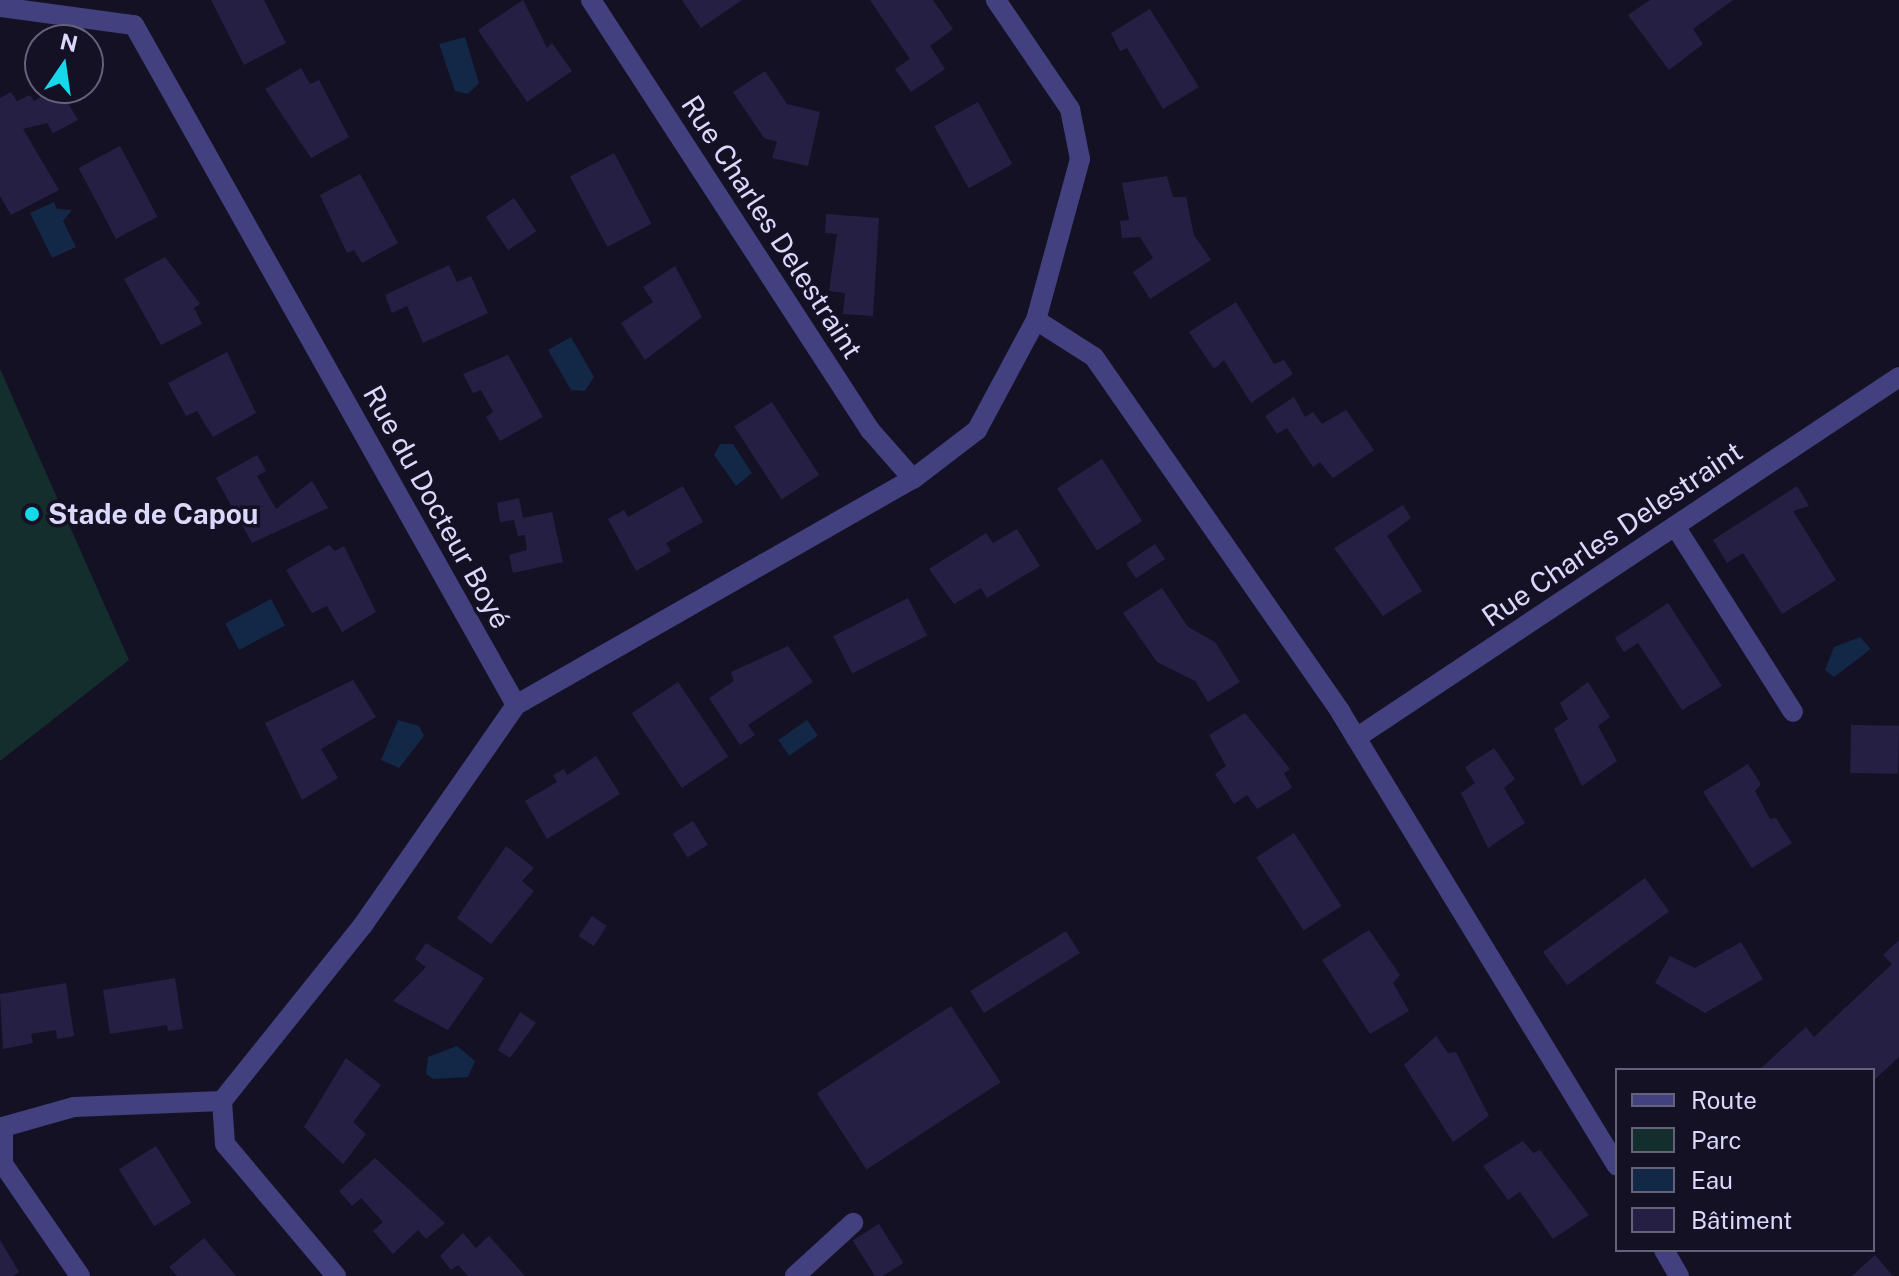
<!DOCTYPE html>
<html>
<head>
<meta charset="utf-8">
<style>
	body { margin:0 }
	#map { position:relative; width:1899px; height:1276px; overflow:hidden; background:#141124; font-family:"Public Sans",sans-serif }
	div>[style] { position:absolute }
	.green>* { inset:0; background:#142e2d }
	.water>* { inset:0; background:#132747; transform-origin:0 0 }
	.building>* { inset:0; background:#261f44; transform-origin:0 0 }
	.minor>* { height:20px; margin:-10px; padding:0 10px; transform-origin:10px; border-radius:10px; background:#42407f }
	.dots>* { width:22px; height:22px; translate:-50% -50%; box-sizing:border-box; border:4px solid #141124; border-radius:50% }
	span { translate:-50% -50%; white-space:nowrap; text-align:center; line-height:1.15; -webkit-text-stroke:7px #141124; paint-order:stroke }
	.street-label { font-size:28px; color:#dbd8fc }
	.poi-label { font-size:28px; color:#dbd8fc; font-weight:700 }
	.left { translate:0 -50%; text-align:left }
	.legend { position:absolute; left:1615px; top:1068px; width:260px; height:184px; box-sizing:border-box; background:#141124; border:2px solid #64617a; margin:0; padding:10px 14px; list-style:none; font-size:24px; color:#dbd8fc }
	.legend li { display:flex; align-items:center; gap:16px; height:40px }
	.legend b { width:40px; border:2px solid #64617a }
	.north { position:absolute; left:24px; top:24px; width:80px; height:80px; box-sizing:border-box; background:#141124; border:2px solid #64617a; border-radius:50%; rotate:13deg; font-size:22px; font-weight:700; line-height:32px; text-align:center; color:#dbd8fc }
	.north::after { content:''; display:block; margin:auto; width:28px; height:36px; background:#15d8eb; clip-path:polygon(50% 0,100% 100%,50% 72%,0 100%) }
</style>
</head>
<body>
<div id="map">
	<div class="green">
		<div style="clip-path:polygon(0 369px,129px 660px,0 761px)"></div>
	</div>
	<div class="water">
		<div style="clip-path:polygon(465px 37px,479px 83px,468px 94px,455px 91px,439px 44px)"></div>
		<div style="clip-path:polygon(54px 202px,57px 209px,72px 210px,63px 221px,76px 247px,52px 258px,30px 213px)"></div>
		<div style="clip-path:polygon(571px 337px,594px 377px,585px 391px,571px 390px,548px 350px)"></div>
		<div style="clip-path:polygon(720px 444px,733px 444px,752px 473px,736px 486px,714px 455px)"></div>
		<div style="left:271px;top:599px;width:30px;height:52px;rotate:62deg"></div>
		<div style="clip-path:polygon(1860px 637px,1871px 649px,1834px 677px,1825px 670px,1834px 647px)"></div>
		<div style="clip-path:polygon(398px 720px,419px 726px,424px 736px,399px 768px,381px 760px)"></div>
		<div style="left:807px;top:720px;width:19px;height:35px;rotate:55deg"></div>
		<div style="clip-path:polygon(457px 1046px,475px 1061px,468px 1077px,433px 1079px,426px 1074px,428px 1057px)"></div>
	</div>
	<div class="building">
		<div style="clip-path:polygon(211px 0,264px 0,286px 43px,244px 65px)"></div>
		<div style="clip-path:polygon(523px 0,547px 48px,552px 43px,572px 71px,527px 102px,478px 30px)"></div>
		<div style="clip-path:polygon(682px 0,742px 0,701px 28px)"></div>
		<div style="clip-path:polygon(870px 0,933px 0,953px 29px,930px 46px,945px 69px,911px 92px,895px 69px,910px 59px)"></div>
		<div style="clip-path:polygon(1650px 0,1733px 0,1693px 29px,1703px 44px,1669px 70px,1628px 15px)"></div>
		<div style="clip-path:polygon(1150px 9px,1199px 87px,1163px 109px,1127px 48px,1120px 51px,1111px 33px)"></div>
		<div style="clip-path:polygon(301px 68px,310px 84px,319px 80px,349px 137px,311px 158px,265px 89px)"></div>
		<div style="clip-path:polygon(765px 71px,787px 104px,820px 112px,808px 166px,772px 158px,777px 142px,764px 138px,733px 92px)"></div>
		<div style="clip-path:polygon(59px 88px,78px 120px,53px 133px,47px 123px,23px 129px,59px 190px,11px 215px,0 196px,0 98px,11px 92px,17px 101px,30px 95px,34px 101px)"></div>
		<div style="left:978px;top:102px;width:71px;height:50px;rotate:61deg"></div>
		<div style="left:120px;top:146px;width:80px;height:47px;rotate:62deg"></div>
		<div style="left:614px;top:153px;width:80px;height:50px;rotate:62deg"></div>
		<div style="clip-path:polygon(360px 174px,398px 243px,362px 263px,354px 250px,347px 253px,320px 195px)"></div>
		<div style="clip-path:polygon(1167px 176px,1173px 197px,1186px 197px,1194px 235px,1211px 260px,1150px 299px,1133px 272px,1153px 258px,1140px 237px,1122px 238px,1120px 221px,1129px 220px,1122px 183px)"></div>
		<div style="left:514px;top:198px;width:40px;height:34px;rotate:56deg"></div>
		<div style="clip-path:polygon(826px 214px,879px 218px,873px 316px,843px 314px,845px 293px,829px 291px,837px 234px,825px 233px)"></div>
		<div style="clip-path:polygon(165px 257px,200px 304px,194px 308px,202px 324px,161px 345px,124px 279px)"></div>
		<div style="clip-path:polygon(449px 265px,457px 282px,471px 276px,488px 313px,423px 343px,407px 306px,392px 313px,385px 295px)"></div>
		<div style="clip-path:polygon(675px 266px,702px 317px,645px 360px,621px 323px,653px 302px,643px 287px)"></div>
		<div style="clip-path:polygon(1236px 302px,1274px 364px,1284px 360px,1293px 374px,1251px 403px,1224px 360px,1214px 369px,1189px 332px)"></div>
		<div style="clip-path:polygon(227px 352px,256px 413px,213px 437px,197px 411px,186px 416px,168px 383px)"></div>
		<div style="clip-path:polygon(508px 355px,543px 417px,500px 441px,486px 417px,493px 412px,481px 390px,473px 393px,463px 374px)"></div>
		<div style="clip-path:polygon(1294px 397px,1305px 417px,1313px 412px,1322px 424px,1346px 410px,1374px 450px,1333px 478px,1320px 462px,1313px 467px,1287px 428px,1277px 434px,1265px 416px)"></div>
		<div style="left:772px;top:402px;width:87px;height:45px;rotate:57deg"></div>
		<div style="clip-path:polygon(257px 455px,266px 471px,257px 476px,276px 509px,312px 481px,328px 508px,252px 543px,216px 478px)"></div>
		<div style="left:1102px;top:459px;width:74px;height:54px;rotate:57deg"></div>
		<div style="clip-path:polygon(683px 486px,703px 522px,666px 543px,671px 551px,636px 571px,608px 519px,624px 510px,628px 517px)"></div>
		<div style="clip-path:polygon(1797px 486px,1809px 506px,1793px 511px,1836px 580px,1782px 614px,1743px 553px,1727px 563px,1713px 540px)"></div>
		<div style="clip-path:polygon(519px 498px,523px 518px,552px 512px,563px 562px,513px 573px,509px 555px,527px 550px,525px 535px,518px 536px,514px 520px,500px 522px,497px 503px)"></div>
		<div style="clip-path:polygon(1403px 505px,1411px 518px,1387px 536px,1422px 591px,1383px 616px,1334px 548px)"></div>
		<div style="clip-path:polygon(1017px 529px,1040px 566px,987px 598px,981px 588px,954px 604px,929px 569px,986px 533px,993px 543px)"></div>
		<div style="left:1155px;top:544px;width:18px;height:35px;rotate:56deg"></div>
		<div style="clip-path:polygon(329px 545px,335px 551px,344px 546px,376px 612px,342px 632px,327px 606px,312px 613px,286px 570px)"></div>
		<div style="clip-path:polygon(1162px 588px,1188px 627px,1215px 642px,1240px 682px,1208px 702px,1195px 681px,1157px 662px,1123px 613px)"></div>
		<div style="left:908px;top:598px;width:42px;height:84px;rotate:63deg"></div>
		<div style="clip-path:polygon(1668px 603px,1722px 686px,1682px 710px,1638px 643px,1624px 652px,1615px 638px)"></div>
		<div style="clip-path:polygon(788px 646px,813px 682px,748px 725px,755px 735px,740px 745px,709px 698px,734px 681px,731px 672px)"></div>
		<div style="clip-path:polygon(353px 680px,376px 717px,321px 749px,338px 778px,302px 800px,265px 723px)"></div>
		<div style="left:678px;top:682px;width:90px;height:56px;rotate:56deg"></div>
		<div style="clip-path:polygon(1588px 682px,1610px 717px,1598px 726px,1617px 761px,1582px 786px,1554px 729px,1568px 719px,1560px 703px)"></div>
		<div style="clip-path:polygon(1245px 713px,1290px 769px,1284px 773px,1292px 788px,1257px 809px,1247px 795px,1234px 804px,1215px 774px,1226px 766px,1209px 735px)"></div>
		<div style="left:1851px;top:725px;width:48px;height:48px;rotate:1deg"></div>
		<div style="clip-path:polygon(1494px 748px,1515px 779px,1504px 788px,1525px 823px,1488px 848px,1461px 793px,1475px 783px,1465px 767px)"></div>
		<div style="clip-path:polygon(596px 756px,620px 794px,547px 839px,525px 801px,557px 782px,553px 775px,564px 769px,567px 775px)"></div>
		<div style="clip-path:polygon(1748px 764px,1761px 784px,1755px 791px,1770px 819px,1776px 818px,1792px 843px,1752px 868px,1703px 792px)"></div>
		<div style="left:693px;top:821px;width:28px;height:24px;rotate:58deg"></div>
		<div style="left:1294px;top:833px;width:87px;height:45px;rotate:57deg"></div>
		<div style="clip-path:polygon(506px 846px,534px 868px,522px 881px,534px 891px,491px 944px,457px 918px)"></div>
		<div style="left:1645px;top:878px;width:41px;height:126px;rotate:54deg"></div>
		<div style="left:592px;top:916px;width:18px;height:24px;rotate:34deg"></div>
		<div style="clip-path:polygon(1369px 930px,1400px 975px,1393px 983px,1409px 1011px,1370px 1034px,1322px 960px)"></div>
		<div style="left:1066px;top:931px;width:26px;height:113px;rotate:58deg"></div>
		<div style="clip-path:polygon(1899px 940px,1899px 1057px,1873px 1081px,1873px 1070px,1759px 1070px,1806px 1027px,1814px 1037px,1892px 964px,1883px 955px)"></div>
		<div style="clip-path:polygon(1741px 942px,1763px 979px,1705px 1013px,1655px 983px,1670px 956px,1695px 968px)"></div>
		<div style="clip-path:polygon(426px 943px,484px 978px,448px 1030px,393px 1001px,426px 967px,415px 959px)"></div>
		<div style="clip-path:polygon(175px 978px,183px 1029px,168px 1031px,167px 1025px,110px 1034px,103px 990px)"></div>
		<div style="clip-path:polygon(66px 983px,74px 1036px,57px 1039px,56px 1030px,31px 1034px,33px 1043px,3px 1049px,0 994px)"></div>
		<div style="left:951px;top:1006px;width:91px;height:160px;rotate:57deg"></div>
		<div style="clip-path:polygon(520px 1012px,536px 1023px,510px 1058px,498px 1050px)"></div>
		<div style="clip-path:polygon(1436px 1036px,1448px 1053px,1456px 1052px,1489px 1116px,1453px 1142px,1404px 1065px)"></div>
		<div style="clip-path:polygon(346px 1058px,381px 1085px,353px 1122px,366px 1134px,343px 1164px,304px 1127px)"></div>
		<div style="clip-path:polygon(1523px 1141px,1533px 1153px,1540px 1150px,1589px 1215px,1553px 1239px,1520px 1192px,1508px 1200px,1483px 1166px)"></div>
		<div style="left:156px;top:1146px;width:67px;height:44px;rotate:58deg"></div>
		<div style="clip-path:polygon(375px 1158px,445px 1223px,426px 1239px,418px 1230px,393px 1254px,373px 1231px,383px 1222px,361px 1198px,352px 1206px,339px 1191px)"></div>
		<div style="left:879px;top:1224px;width:46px;height:31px;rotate:58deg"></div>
		<div style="clip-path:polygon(463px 1233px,476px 1248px,489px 1236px,525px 1276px,468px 1276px,458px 1265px,451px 1270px,440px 1256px)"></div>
		<div style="clip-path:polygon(204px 1238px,236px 1276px,177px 1276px,169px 1267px)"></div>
		<div style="clip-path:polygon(0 1240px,19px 1272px,13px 1276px,0 1276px)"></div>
		<div style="clip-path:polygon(1875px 1255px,1893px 1276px,1852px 1276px)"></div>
	</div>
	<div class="minor">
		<div style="left:591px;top:0;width:513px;rotate:57.02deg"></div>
		<div style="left:870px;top:430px;width:65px;rotate:48.7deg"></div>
		<div style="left:0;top:7px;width:135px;rotate:7.7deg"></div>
		<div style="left:134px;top:25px;width:780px;rotate:60.67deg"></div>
		<div style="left:516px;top:705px;width:268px;rotate:124.8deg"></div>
		<div style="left:363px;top:925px;width:226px;rotate:128.7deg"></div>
		<div style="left:222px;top:1101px;width:43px;rotate:86deg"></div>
		<div style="left:225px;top:1144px;width:172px;rotate:49.9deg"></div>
		<div style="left:1036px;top:320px;width:69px;rotate:32.5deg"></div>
		<div style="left:1094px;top:357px;width:433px;rotate:55.2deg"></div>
		<div style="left:1341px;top:713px;width:530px;rotate:58.65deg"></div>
		<div style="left:1675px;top:526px;width:220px;rotate:57.6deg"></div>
		<div style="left:516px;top:705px;width:457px;rotate:-29.7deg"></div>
		<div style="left:913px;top:479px;width:81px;rotate:-37.4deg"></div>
		<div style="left:977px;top:430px;width:125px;rotate:-61.8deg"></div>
		<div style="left:1036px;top:320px;width:167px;rotate:-74.7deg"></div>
		<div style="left:1080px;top:159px;width:51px;rotate:-101.3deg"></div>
		<div style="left:1070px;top:109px;width:132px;rotate:-124.2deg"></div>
		<div style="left:1356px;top:738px;width:652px;rotate:-33.62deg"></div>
		<div style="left:1664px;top:1250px;width:30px;rotate:60deg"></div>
		<div style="left:80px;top:1276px;width:136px;rotate:-124.5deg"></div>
		<div style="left:3px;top:1164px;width:37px;rotate:-90deg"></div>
		<div style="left:3px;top:1127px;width:74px;rotate:-15.7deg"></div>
		<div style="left:74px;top:1107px;width:148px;rotate:-2.3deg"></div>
		<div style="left:795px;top:1276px;width:79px;rotate:-42.4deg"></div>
	</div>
	<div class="dots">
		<div style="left:32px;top:514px;background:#15d8eb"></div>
	</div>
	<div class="street-label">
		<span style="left:772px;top:227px;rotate:57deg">Rue Charles Delestraint</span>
		<span style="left:437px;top:507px;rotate:61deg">Rue du Docteur Boyé</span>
		<span style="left:1612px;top:534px;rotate:-34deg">Rue Charles Delestraint</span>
	</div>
	<div class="poi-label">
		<span class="left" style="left:48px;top:514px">Stade de Capou</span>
	</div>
	<ul class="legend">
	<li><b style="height:10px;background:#42407f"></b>Route</li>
	<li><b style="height:22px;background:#142e2d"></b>Parc</li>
	<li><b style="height:22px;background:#132747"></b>Eau</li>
	<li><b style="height:22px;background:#261f44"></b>Bâtiment</li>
	</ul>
	<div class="north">N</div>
</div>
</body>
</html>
